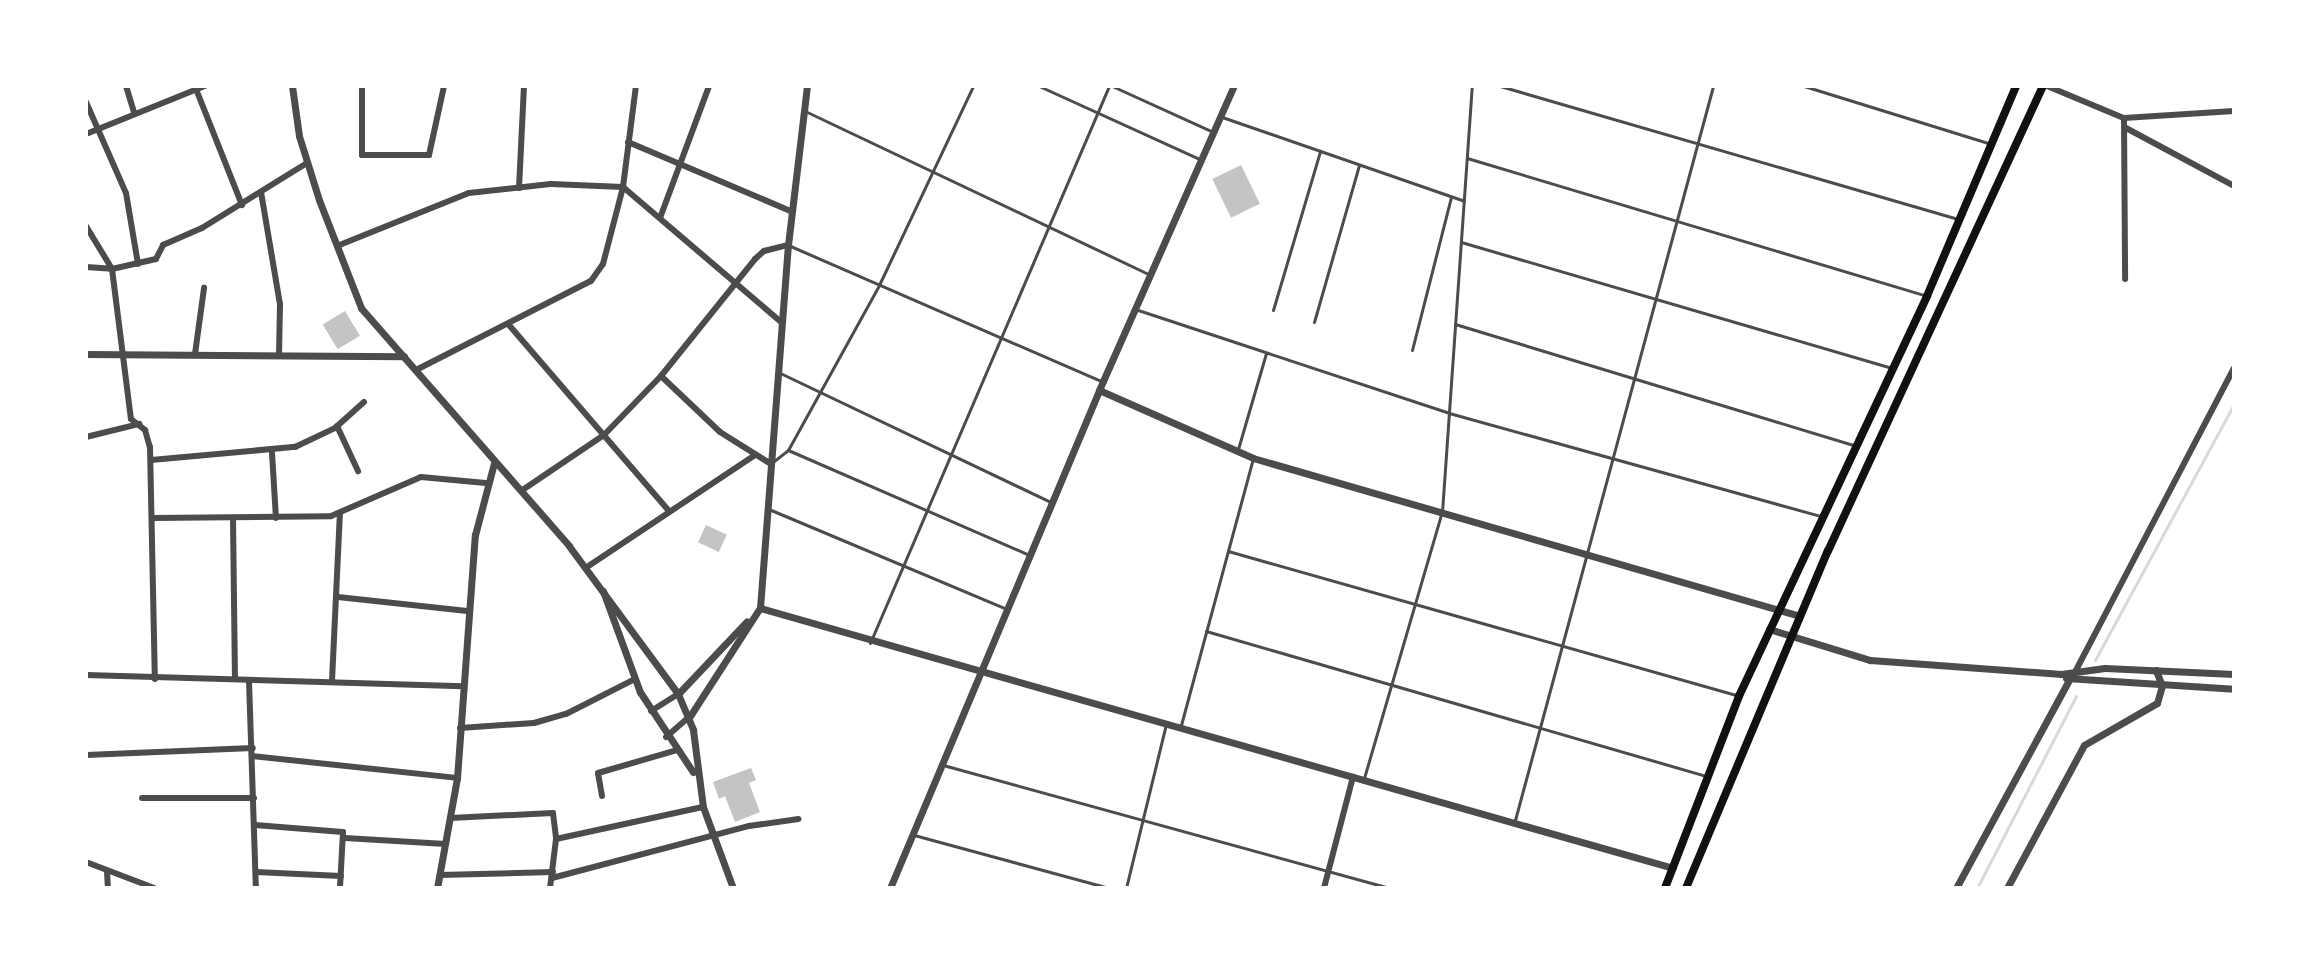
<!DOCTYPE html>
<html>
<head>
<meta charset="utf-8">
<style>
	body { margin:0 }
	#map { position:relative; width:2320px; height:974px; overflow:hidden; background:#fff; font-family:Roboto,sans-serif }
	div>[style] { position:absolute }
	.stream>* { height:3px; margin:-1.5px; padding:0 1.5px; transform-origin:1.5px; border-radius:1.5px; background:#d9d9d9 }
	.building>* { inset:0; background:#c4c4c4; transform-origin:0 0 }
	.service>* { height:3px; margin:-1.5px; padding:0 1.5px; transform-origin:1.5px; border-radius:1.5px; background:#4c4c4c }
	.minor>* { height:6px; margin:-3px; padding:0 3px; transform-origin:3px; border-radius:3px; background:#4c4c4c }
	.tertiary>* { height:7px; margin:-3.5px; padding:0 3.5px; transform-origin:3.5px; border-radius:3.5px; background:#4c4c4c }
	.secondary>* { height:8px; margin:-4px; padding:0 4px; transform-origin:4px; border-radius:4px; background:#111 }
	span { translate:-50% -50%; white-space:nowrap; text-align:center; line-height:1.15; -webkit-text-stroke:8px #fff; paint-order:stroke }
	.frame { position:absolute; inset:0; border:88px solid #fff; pointer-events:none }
</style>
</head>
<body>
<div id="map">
	<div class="stream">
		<div style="left:2095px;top:660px;width:291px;rotate:-61.5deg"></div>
		<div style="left:1977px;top:888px;width:216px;rotate:-62.7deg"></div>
	</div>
	<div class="building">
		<div style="left:1241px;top:165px;width:43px;height:32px;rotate:64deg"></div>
		<div style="left:345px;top:311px;width:29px;height:26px;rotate:59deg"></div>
		<div style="left:706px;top:525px;width:23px;height:19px;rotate:25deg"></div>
		<div style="clip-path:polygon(751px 768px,756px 780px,749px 783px,760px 812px,735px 822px,725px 796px,719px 799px,713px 782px)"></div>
	</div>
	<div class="service">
		<div style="left:1039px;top:86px;width:176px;rotate:24.5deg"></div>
		<div style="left:1112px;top:86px;width:109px;rotate:24.4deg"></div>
		<div style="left:1500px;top:86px;width:476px;rotate:16.2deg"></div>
		<div style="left:1804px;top:86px;width:196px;rotate:17.2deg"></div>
		<div style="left:805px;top:111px;width:380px;rotate:25.4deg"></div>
		<div style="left:1222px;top:117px;width:256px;rotate:19.1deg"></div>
		<div style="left:1467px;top:158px;width:480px;rotate:16.7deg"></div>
		<div style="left:1461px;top:242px;width:448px;rotate:16.3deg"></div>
		<div style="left:788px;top:245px;width:341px;rotate:23.5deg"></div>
		<div style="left:1138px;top:310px;width:328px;rotate:18.3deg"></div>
		<div style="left:1449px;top:413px;width:385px;rotate:15.5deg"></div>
		<div style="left:1273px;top:310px;width:166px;rotate:-73.5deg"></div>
		<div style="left:1314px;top:322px;width:163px;rotate:-74deg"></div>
		<div style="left:1455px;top:324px;width:417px;rotate:16.9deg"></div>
		<div style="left:1412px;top:350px;width:158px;rotate:-75.7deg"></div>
		<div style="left:778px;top:372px;width:300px;rotate:25.5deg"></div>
		<div style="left:1238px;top:449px;width:100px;rotate:-73.7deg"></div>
		<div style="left:788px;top:450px;width:264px;rotate:23.5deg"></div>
		<div style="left:774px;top:461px;width:18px;rotate:-38deg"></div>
		<div style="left:788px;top:450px;width:188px;rotate:-61.1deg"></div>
		<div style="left:879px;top:285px;width:220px;rotate:-64.7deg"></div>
		<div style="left:771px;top:510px;width:256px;rotate:22.8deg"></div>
		<div style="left:1228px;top:551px;width:528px;rotate:15.83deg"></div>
		<div style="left:1206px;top:631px;width:521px;rotate:16.17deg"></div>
		<div style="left:870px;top:643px;width:606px;rotate:-66.78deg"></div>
		<div style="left:1181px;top:725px;width:277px;rotate:-74.9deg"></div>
		<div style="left:943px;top:765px;width:464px;rotate:15.4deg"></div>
		<div style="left:1364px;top:778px;width:277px;rotate:-73.7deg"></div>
		<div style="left:1442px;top:512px;width:427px;rotate:-86deg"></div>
		<div style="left:1515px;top:820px;width:760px;rotate:-74.9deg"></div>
		<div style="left:914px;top:835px;width:202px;rotate:15.2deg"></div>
		<div style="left:1126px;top:888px;width:169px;rotate:-76.3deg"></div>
	</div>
	<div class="minor">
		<div style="left:126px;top:86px;width:27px;rotate:73deg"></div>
		<div style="left:362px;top:86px;width:69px;rotate:90deg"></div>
		<div style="left:362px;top:155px;width:67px"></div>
		<div style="left:429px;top:155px;width:71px;rotate:-77.7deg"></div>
		<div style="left:2047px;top:86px;width:83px;rotate:22.6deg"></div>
		<div style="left:2124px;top:118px;width:110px;rotate:-3.6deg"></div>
		<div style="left:196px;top:89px;width:125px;rotate:68.4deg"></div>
		<div style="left:86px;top:102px;width:99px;rotate:66.3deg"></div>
		<div style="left:126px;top:193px;width:72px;rotate:80.4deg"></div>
		<div style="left:2124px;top:118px;width:161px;rotate:89.6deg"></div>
		<div style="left:2126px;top:128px;width:123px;rotate:28.2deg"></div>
		<div style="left:86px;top:134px;width:128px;rotate:-22deg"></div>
		<div style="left:628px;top:142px;width:179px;rotate:23deg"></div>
		<div style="left:623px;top:187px;width:209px;rotate:40.5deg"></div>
		<div style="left:519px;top:188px;width:102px;rotate:-87.2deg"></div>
		<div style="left:261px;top:192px;width:114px;rotate:80.4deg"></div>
		<div style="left:280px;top:304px;width:51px;rotate:91.1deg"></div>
		<div style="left:660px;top:218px;width:141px;rotate:-69.6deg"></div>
		<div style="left:86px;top:226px;width:50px;rotate:58.8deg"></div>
		<div style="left:112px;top:269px;width:151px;rotate:82.8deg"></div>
		<div style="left:131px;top:419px;width:18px;rotate:38deg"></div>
		<div style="left:145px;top:430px;width:18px;rotate:74deg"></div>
		<div style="left:150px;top:447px;width:232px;rotate:88.8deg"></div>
		<div style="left:337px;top:246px;width:142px;rotate:-21.9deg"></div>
		<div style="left:469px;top:193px;width:82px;rotate:-6.3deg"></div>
		<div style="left:551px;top:184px;width:72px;rotate:2.4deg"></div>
		<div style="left:86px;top:267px;width:26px;rotate:4deg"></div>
		<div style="left:112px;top:269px;width:45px;rotate:-12.8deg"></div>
		<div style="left:156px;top:259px;width:16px;rotate:-63deg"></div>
		<div style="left:163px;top:245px;width:43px;rotate:-23.6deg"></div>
		<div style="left:202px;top:228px;width:123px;rotate:-31.8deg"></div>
		<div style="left:509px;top:325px;width:245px;rotate:49.3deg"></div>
		<div style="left:195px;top:354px;width:67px;rotate:-82.2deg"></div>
		<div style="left:416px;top:370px;width:196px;rotate:-27deg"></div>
		<div style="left:591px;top:281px;width:21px;rotate:-55deg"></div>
		<div style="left:603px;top:264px;width:80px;rotate:-75.4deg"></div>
		<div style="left:623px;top:187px;width:102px;rotate:-82.7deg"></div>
		<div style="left:661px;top:376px;width:81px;rotate:43.5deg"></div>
		<div style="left:720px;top:432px;width:60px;rotate:32.1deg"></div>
		<div style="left:337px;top:426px;width:50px;rotate:65deg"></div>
		<div style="left:86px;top:437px;width:55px;rotate:-13.8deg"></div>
		<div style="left:272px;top:453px;width:65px;rotate:86.5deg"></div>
		<div style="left:151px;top:460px;width:145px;rotate:-5.2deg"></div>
		<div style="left:295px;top:447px;width:44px;rotate:-25.4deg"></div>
		<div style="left:335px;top:428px;width:39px;rotate:-42deg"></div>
		<div style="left:521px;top:491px;width:100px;rotate:-34deg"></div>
		<div style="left:604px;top:435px;width:82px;rotate:-46deg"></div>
		<div style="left:661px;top:376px;width:150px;rotate:-51.2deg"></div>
		<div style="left:755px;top:259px;width:12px;rotate:-42deg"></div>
		<div style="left:764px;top:251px;width:25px;rotate:-14deg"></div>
		<div style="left:153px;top:518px;width:178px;rotate:-0.6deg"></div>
		<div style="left:331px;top:516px;width:98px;rotate:-23.4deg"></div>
		<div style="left:421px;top:477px;width:65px;rotate:5.3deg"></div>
		<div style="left:233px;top:518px;width:161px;rotate:89.3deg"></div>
		<div style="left:587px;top:567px;width:202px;rotate:-33.7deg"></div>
		<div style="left:338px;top:597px;width:130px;rotate:6.2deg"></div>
		<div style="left:2074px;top:674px;width:345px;rotate:-62.4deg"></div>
		<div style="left:86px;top:675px;width:377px;rotate:1.7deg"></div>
		<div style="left:249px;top:681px;width:207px;rotate:88.1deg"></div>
		<div style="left:332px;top:681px;width:167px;rotate:-87.3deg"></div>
		<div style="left:651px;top:711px;width:32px;rotate:-32deg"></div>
		<div style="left:460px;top:728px;width:74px;rotate:-3.9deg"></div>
		<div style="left:534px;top:723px;width:33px;rotate:-16deg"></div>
		<div style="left:566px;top:714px;width:77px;rotate:-26.9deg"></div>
		<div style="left:666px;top:737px;width:32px;rotate:-41deg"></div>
		<div style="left:86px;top:755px;width:167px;rotate:-2.4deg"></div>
		<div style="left:252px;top:756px;width:206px;rotate:6.1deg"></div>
		<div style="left:602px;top:796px;width:23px;rotate:-100deg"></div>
		<div style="left:598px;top:773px;width:82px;rotate:-16.2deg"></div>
		<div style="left:142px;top:798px;width:112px"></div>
		<div style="left:450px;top:818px;width:103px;rotate:-2.8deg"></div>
		<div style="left:553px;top:813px;width:26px;rotate:83deg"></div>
		<div style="left:556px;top:839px;width:150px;rotate:-12.3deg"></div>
		<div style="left:255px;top:825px;width:88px;rotate:4.5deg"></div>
		<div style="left:343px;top:832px;width:56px;rotate:93.1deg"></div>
		<div style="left:345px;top:838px;width:101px;rotate:3.4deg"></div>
		<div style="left:86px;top:862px;width:73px;rotate:20.9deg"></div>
		<div style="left:107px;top:871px;width:17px;rotate:87deg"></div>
		<div style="left:256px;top:872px;width:85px;rotate:2.7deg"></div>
		<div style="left:440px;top:875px;width:113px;rotate:-1.5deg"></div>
		<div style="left:552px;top:878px;width:204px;rotate:-14.8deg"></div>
		<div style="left:749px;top:826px;width:50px;rotate:-8deg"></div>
		<div style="left:550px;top:888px;width:49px;rotate:-83deg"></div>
		<div style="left:1324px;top:888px;width:115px;rotate:-75.4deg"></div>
	</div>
	<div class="tertiary">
		<div style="left:292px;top:86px;width:50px;rotate:82deg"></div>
		<div style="left:299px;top:136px;width:67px;rotate:72.6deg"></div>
		<div style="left:319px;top:200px;width:116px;rotate:68.7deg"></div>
		<div style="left:361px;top:308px;width:316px;rotate:48.8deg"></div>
		<div style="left:569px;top:546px;width:184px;rotate:53.6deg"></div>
		<div style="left:678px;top:694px;width:39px;rotate:67deg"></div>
		<div style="left:693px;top:730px;width:78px;rotate:82.6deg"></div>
		<div style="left:703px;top:807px;width:86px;rotate:69.7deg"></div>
		<div style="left:86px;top:354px;width:318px;rotate:0.4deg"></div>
		<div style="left:1099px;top:390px;width:168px;rotate:23.8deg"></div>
		<div style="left:1253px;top:458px;width:569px;rotate:16.11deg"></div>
		<div style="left:603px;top:591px;width:108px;rotate:69.9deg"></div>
		<div style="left:640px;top:692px;width:96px;rotate:56.5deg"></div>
		<div style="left:760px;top:608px;width:949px;rotate:15.9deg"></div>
		<div style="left:1769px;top:629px;width:106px;rotate:17.1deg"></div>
		<div style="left:1870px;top:660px;width:192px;rotate:4.2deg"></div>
		<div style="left:2061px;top:674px;width:44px;rotate:-7.8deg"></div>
		<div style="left:2105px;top:668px;width:129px;rotate:2.7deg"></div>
		<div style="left:2066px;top:678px;width:168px;rotate:3.7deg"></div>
		<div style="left:678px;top:694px;width:100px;rotate:-46.6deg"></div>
		<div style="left:690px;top:716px;width:129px;rotate:-57.1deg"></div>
		<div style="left:760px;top:608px;width:364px;rotate:-85.6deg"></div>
		<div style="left:788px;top:245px;width:160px;rotate:-83.2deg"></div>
		<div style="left:437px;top:888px;width:112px;rotate:-79.7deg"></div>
		<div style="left:457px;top:778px;width:244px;rotate:-85.8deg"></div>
		<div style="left:475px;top:535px;width:74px;rotate:-75.2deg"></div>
		<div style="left:890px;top:888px;width:550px;rotate:-67.21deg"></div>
		<div style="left:1103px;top:381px;width:323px;rotate:-66.1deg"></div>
		<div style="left:1956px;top:888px;width:237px;rotate:-61.5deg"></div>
		<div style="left:2007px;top:888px;width:162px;rotate:-61.7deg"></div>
		<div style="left:2084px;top:745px;width:84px;rotate:-29.9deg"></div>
		<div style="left:2157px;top:703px;width:18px;rotate:-74deg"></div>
		<div style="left:2162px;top:686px;width:17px;rotate:-111deg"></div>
	</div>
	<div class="secondary">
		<div style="left:1665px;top:888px;width:206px;rotate:-68.9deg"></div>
		<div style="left:1739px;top:696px;width:442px;rotate:-64.8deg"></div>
		<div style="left:1927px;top:296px;width:228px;rotate:-67deg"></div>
		<div style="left:1686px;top:888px;width:366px;rotate:-67.2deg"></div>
		<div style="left:1828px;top:551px;width:512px;rotate:-65.19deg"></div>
	</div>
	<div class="frame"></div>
</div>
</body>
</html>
